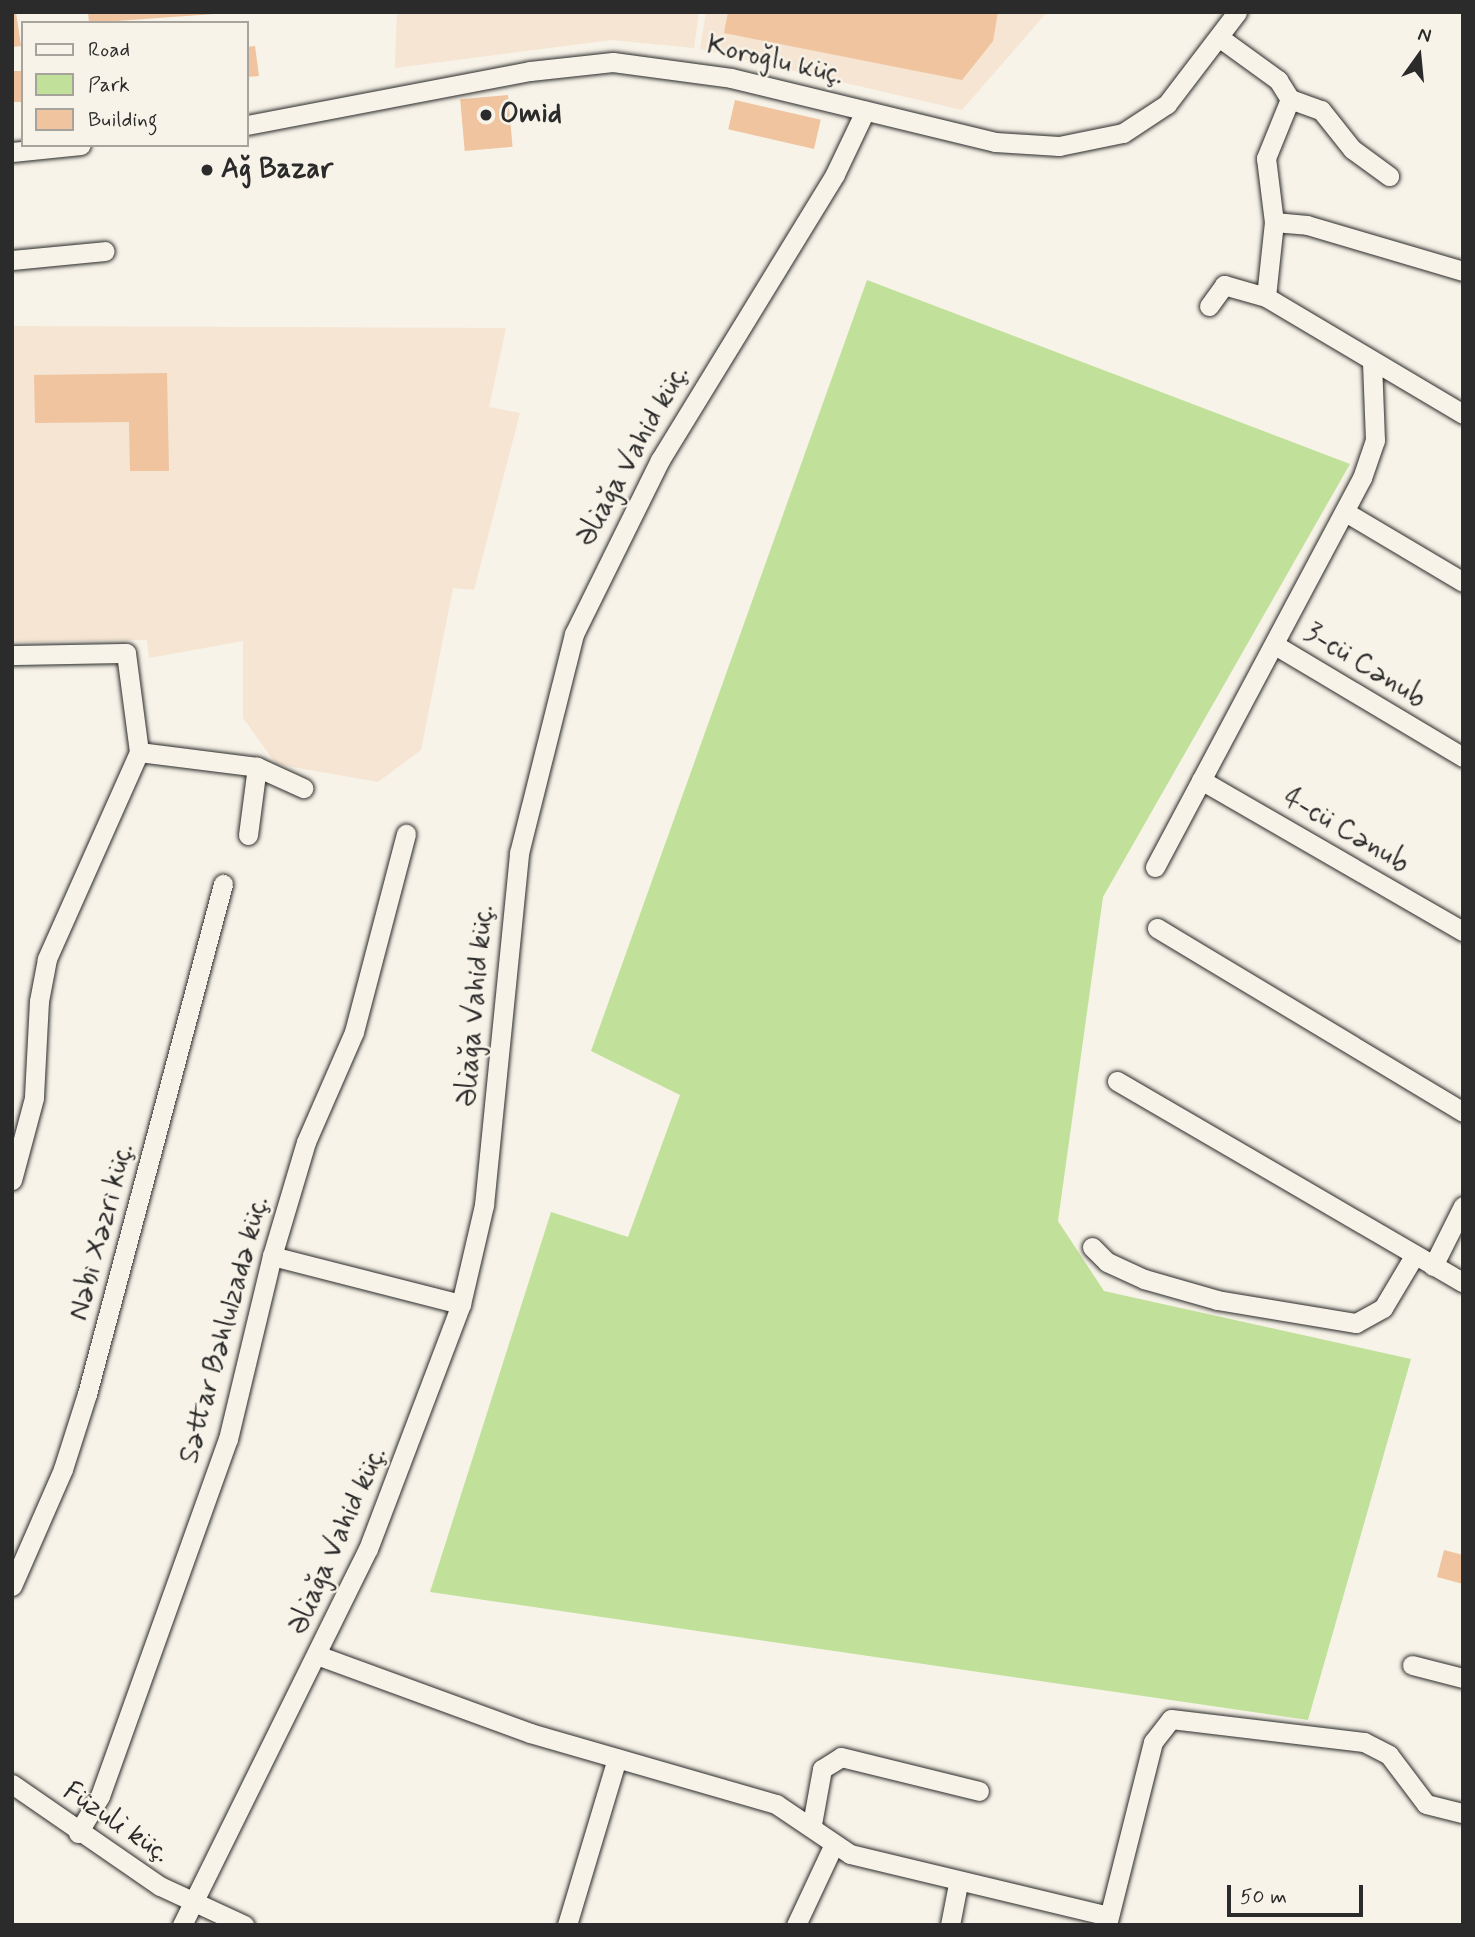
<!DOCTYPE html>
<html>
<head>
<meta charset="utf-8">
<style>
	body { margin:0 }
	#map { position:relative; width:1475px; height:1937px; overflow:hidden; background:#f7f3e8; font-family:Mynerve,sans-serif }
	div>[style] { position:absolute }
	.built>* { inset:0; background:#f5e5d2 }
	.green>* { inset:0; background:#c1e19a }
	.building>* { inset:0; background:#efc49e; transform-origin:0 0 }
	.roads { filter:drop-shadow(0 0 2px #2b2b2b) drop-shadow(0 0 2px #2b2b2b) }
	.minor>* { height:19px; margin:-9.5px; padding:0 9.5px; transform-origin:9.5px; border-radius:9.5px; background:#f7f3e8 }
	.dots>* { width:19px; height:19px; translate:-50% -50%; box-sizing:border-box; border:4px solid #f7f3e8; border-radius:50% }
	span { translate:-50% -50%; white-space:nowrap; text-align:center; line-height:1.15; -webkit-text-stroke:5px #f7f3e8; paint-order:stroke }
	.street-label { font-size:28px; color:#2b2b2b }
	.poi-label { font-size:28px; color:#2b2b2b; font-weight:700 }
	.left { translate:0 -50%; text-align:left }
	.frame { position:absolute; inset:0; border:14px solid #2b2b2b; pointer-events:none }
	.legend { position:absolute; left:21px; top:21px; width:228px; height:126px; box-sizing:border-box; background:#f7f3e8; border:2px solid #a5a39c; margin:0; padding:9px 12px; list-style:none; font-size:21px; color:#2b2b2b }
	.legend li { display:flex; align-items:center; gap:14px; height:35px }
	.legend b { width:35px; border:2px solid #a5a39c }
	.north { position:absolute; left:1384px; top:21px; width:70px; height:70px; -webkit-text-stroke:5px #f7f3e8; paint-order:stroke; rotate:15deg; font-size:19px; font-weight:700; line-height:28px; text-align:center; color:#2b2b2b }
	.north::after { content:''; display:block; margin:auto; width:24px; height:32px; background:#2b2b2b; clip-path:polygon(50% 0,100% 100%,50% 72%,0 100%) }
	.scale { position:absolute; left:1227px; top:1885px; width:136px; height:32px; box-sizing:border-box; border:4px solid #2b2b2b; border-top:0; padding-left:9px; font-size:21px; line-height:24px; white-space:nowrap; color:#2b2b2b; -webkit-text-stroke:5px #f7f3e8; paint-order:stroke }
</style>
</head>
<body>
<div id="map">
	<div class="built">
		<div style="clip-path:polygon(397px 12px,699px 12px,694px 48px,611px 40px,395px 68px)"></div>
		<div style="clip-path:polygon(706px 12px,1047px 12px,962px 110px,700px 49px)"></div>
		<div style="clip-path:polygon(12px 326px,506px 328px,489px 407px,520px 413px,474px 590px,453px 588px,421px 750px,378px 782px,276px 764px,243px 718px,243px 641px,149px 658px,147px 640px,12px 642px)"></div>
	</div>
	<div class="green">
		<div style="clip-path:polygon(867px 280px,1350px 464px,1103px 897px,1058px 1221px,1104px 1291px,1411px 1359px,1308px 1720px,430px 1592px,551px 1212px,628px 1237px,680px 1095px,591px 1051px)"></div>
	</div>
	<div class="building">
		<div style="clip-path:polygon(12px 12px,16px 12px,21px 46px,12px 47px)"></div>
		<div style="clip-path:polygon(88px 12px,213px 12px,214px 14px,89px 23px)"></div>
		<div style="clip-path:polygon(728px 12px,998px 12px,993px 41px,962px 80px,724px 33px)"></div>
		<div style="clip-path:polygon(255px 46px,259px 76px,247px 77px,247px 47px)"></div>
		<div style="left:23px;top:71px;width:31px;height:11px;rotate:90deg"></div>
		<div style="left:508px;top:95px;width:52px;height:48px;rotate:85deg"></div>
		<div style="left:735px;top:100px;width:88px;height:30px;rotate:13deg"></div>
		<div style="clip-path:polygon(167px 373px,169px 471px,130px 471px,129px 422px,35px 423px,34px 375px)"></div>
		<div style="clip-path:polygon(1444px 1550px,1463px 1555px,1463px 1584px,1437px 1577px)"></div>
	</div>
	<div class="roads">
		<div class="minor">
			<div style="left:1220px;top:38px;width:72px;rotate:35.9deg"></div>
			<div style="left:1278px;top:80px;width:22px;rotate:58deg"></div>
			<div style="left:1290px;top:99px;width:64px;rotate:112.1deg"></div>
			<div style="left:1266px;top:158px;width:64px;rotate:82.9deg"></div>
			<div style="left:1274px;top:222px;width:75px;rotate:96.1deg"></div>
			<div style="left:1266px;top:297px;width:229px;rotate:30.7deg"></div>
			<div style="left:1290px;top:99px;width:33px;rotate:20deg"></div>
			<div style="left:1321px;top:110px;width:50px;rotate:51.5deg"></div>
			<div style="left:1352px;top:149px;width:46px;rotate:36.1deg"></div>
			<div style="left:247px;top:125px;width:288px;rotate:-10.8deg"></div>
			<div style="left:530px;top:71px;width:83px;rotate:-6.2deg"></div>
			<div style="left:613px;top:62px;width:119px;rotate:7.7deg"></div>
			<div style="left:731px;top:78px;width:272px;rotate:13.6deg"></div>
			<div style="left:995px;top:142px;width:64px;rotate:3.6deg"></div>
			<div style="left:1059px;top:146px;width:65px;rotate:-11.5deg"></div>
			<div style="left:1123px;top:133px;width:53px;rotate:-33.4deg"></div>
			<div style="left:1167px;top:104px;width:116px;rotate:-52.7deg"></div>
			<div style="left:12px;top:152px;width:69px;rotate:-5.8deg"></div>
			<div style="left:1274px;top:222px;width:33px;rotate:5deg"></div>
			<div style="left:1307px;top:225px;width:163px;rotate:16.4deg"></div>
			<div style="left:12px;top:260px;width:93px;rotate:-5.5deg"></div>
			<div style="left:1209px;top:306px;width:26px;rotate:-54deg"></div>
			<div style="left:1224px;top:285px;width:44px;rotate:15.9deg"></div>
			<div style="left:1347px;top:513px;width:135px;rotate:30.7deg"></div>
			<div style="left:1275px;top:645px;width:219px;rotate:30.8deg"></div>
			<div style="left:12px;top:655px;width:114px;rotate:-1deg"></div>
			<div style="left:126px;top:653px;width:100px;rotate:82.5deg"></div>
			<div style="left:139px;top:752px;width:227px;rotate:114deg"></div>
			<div style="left:47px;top:959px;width:43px;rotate:100.8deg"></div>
			<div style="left:39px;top:1001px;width:97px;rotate:93deg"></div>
			<div style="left:34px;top:1098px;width:85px;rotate:105deg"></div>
			<div style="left:139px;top:752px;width:119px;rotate:7.2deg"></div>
			<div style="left:257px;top:767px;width:51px;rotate:24.5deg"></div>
			<div style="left:1201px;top:780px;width:302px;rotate:30deg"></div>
			<div style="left:248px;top:835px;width:69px;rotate:-82.5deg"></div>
			<div style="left:1155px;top:867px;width:441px;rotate:-62deg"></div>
			<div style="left:1362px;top:478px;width:40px;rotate:-71.1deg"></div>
			<div style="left:1375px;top:440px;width:79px;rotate:-92.2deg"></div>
			<div style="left:1157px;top:928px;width:357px;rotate:31deg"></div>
			<div style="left:1117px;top:1081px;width:400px;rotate:30.2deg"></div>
			<div style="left:1092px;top:1247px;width:21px;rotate:45deg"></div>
			<div style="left:1107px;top:1262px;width:41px;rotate:24.7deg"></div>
			<div style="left:1144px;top:1279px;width:76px;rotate:16deg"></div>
			<div style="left:1217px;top:1300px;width:141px;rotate:9.4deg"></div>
			<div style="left:1356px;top:1323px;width:31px;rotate:-29deg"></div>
			<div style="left:1383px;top:1308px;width:61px;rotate:-59.2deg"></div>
			<div style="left:272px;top:1256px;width:195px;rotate:14.3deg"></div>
			<div style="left:1433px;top:1266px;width:67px;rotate:-63.4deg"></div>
			<div style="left:12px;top:1586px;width:128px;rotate:-66.4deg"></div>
			<div style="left:63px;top:1469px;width:79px;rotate:-72.3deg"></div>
			<div style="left:87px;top:1394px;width:528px;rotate:-75.07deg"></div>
			<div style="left:317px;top:1655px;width:227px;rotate:20.1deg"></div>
			<div style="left:530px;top:1733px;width:256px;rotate:16.1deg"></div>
			<div style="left:776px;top:1804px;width:89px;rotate:34deg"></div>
			<div style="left:850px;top:1854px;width:266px;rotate:13.5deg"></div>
			<div style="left:1412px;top:1665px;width:53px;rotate:14.3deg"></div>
			<div style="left:12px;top:1784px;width:180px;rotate:34.6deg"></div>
			<div style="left:160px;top:1886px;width:93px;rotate:24.9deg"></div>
			<div style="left:812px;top:1824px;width:56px;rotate:-79.7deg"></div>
			<div style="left:822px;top:1769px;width:22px;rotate:-32deg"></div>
			<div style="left:841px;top:1757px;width:142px;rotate:13.8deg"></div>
			<div style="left:78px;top:1833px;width:43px;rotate:-59.3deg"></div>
			<div style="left:100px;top:1796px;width:379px;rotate:-70.3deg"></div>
			<div style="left:228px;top:1439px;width:188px;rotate:-76.5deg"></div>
			<div style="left:272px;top:1256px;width:119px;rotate:-73.4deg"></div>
			<div style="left:306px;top:1142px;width:120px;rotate:-66.4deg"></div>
			<div style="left:354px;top:1032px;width:205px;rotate:-75.3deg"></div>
			<div style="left:182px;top:1925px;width:419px;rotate:-63.7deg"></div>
			<div style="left:368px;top:1549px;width:262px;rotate:-69.2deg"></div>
			<div style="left:461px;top:1304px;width:102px;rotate:-76.9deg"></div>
			<div style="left:484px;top:1205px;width:354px;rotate:-84.3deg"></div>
			<div style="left:519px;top:853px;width:226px;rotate:-75.9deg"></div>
			<div style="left:574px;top:634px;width:194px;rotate:-63.7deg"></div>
			<div style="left:660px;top:460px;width:335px;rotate:-58.5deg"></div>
			<div style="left:835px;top:174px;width:70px;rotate:-64.5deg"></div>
			<div style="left:567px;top:1925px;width:174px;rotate:-73.3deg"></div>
			<div style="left:796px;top:1925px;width:87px;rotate:-64.9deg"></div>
			<div style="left:950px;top:1925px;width:42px;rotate:-79deg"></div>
			<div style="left:1107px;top:1925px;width:189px;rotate:-75.9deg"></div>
			<div style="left:1153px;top:1742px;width:29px;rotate:-52deg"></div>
			<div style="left:1171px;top:1719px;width:194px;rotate:6.8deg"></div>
			<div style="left:1364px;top:1742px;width:28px;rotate:27deg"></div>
			<div style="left:1389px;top:1755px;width:61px;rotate:52.9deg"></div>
			<div style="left:1426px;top:1804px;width:38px;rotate:14deg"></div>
		</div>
	</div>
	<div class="dots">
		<div style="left:486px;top:115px;background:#2b2b2b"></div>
		<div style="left:207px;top:170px;background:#2b2b2b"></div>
	</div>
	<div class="street-label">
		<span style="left:775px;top:61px;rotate:13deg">Koroğlu küç.</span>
		<span style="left:633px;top:456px;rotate:-61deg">Əliağa Vahid küç.</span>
		<span style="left:1365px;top:666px;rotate:31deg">3-cü Cənub</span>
		<span style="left:1346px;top:831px;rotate:30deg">4-cü Cənub</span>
		<span style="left:476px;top:1006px;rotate:-85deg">Əliağa Vahid küç.</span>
		<span style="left:102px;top:1232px;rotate:-75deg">Nəbi Xəzri küç.</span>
		<span style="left:225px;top:1330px;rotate:-75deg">Səttar Bəhlulzadə küç.</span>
		<span style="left:338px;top:1541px;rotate:-66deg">Əliağa Vahid küç.</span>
		<span style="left:116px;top:1823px;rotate:34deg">Füzuli küç.</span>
	</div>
	<div class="poi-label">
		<span class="left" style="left:500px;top:115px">Omid</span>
		<span class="left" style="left:221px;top:170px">Ağ Bazar</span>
	</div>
	<div class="frame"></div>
	<ul class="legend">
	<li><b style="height:9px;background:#f7f3e8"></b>Road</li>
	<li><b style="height:19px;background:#c1e19a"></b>Park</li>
	<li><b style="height:19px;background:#efc49e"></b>Building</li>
	</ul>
	<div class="north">N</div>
	<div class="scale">50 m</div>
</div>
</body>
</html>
